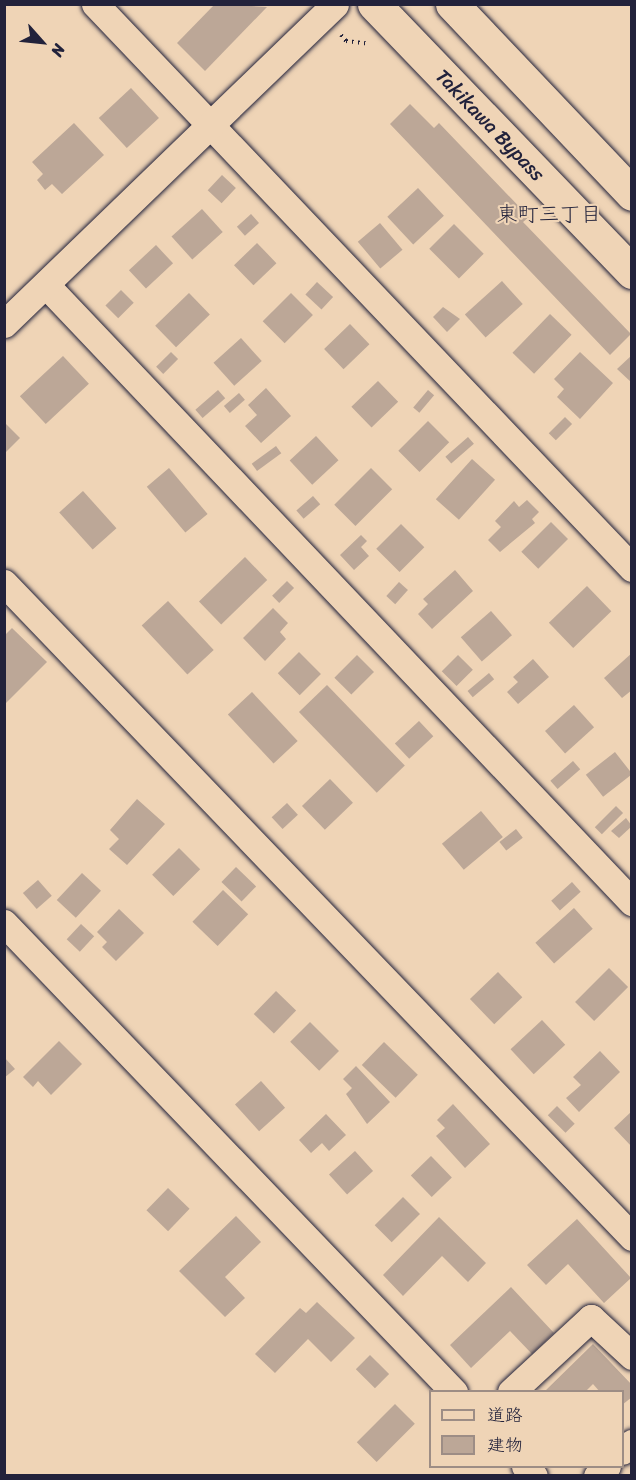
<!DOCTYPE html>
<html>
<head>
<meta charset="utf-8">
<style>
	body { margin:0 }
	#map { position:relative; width:636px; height:1480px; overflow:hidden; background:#efd4b6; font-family:Sriracha,"Klee One",sans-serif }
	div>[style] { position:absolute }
	.building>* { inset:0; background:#bca797; transform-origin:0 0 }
	.path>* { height:4px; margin-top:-2px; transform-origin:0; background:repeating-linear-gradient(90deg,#22223b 0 1.5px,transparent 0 6px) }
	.roads { filter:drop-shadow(0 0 2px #22223b) drop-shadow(0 0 2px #22223b) }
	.minor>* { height:27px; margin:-13.5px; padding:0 13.5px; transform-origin:13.5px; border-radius:13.5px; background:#efd4b6 }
	.highway>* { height:33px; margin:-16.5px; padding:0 16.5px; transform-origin:16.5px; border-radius:16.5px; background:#efd4b6 }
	span { translate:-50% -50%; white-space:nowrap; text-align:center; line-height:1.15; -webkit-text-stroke:4.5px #efd4b6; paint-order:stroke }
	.street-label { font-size:20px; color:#22223b }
	.neighbourhood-label { font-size:21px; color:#22223b }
	.frame { position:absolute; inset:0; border:6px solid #22223b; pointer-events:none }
	.legend { position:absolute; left:429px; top:1390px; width:195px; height:78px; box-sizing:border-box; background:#efd4b6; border:2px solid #9d8d85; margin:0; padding:8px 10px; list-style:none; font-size:18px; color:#22223b }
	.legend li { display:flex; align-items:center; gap:12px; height:30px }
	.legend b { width:30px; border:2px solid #9d8d85 }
	.north { position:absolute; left:12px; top:12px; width:60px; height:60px; -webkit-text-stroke:4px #efd4b6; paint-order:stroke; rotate:117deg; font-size:16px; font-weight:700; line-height:24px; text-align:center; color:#22223b }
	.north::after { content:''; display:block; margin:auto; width:21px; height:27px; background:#22223b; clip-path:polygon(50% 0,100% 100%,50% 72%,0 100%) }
</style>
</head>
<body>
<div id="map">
	<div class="building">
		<div style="clip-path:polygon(215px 4px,267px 7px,205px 71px,177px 43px)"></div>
		<div style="left:131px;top:88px;width:41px;height:44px;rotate:47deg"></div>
		<div style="clip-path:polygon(410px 104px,434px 128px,439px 123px,529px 217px,523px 222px,631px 334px,610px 355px,390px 124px)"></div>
		<div style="clip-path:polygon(74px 123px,104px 155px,62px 194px,52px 184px,45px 190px,37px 180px,43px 174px,32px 162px)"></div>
		<div style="left:222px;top:175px;width:19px;height:21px;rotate:43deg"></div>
		<div style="left:418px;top:188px;width:38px;height:42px;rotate:47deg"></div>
		<div style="left:202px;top:209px;width:31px;height:41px;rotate:48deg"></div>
		<div style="left:251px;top:214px;width:12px;height:19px;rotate:48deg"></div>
		<div style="left:380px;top:223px;width:35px;height:29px;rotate:50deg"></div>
		<div style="left:454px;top:224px;width:42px;height:35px;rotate:45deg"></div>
		<div style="left:257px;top:243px;width:28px;height:32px;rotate:46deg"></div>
		<div style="left:156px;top:245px;width:25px;height:37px;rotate:47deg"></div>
		<div style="left:502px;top:281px;width:31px;height:50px;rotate:48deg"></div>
		<div style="left:317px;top:282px;width:22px;height:17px;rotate:43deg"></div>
		<div style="left:121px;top:290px;width:18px;height:22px;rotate:45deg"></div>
		<div style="left:189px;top:293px;width:30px;height:47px;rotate:46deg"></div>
		<div style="left:291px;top:293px;width:31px;height:40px;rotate:45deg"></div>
		<div style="clip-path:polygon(443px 307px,460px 319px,447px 332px,433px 317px)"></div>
		<div style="left:550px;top:314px;width:30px;height:54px;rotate:44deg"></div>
		<div style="left:350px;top:324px;width:28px;height:36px;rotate:46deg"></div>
		<div style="left:241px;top:338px;width:31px;height:37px;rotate:48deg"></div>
		<div style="left:171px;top:352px;width:10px;height:21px;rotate:45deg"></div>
		<div style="clip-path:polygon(580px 352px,613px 383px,580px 419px,557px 397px,564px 389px,554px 379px)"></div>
		<div style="clip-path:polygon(632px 355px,632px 383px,617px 369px)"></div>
		<div style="left:63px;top:356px;width:38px;height:59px;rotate:47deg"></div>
		<div style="left:378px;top:381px;width:29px;height:37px;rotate:46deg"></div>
		<div style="clip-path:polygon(266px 388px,291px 416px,261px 443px,245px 426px,257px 415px,248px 405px)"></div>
		<div style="left:218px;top:390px;width:11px;height:30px;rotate:49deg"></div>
		<div style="left:428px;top:390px;width:8px;height:23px;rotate:40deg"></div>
		<div style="left:239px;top:393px;width:9px;height:20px;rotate:49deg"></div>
		<div style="left:565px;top:417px;width:10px;height:23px;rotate:45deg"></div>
		<div style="left:428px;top:421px;width:30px;height:42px;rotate:45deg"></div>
		<div style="clip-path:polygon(4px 422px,20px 438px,4px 454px)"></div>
		<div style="left:316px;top:436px;width:33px;height:36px;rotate:47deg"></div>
		<div style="left:468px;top:437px;width:9px;height:30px;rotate:49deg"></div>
		<div style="left:276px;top:446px;width:9px;height:30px;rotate:54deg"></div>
		<div style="left:472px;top:459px;width:31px;height:54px;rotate:42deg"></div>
		<div style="left:169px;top:468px;width:60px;height:29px;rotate:50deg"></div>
		<div style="left:371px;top:468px;width:30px;height:52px;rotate:45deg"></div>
		<div style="left:83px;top:491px;width:50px;height:32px;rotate:48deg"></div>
		<div style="left:313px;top:496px;width:11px;height:22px;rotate:49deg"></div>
		<div style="clip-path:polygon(527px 500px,539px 512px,532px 519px,535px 523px,500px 552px,488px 540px,501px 527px,495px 521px,514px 501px,519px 507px)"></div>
		<div style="left:551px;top:522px;width:24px;height:42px;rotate:45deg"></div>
		<div style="left:401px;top:524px;width:33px;height:35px;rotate:45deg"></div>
		<div style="clip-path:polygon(361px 535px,367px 541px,361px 547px,369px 556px,354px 570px,340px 555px)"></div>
		<div style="left:245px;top:557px;width:32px;height:64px;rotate:46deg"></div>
		<div style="clip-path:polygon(455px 570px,473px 591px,432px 629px,418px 614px,428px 604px,423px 599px)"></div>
		<div style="left:287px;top:581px;width:10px;height:21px;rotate:45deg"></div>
		<div style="left:399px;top:582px;width:12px;height:19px;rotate:42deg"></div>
		<div style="left:587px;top:586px;width:35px;height:53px;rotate:46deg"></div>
		<div style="left:168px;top:601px;width:67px;height:36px;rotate:47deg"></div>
		<div style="clip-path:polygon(273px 608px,288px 623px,280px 632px,286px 639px,265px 661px,243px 638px)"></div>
		<div style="left:491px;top:611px;width:32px;height:40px;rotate:49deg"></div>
		<div style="clip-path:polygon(12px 628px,47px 662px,4px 705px,4px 636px)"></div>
		<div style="left:299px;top:652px;width:31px;height:30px;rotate:45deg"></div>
		<div style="clip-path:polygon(632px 653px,632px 690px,622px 698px,604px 678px)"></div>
		<div style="left:357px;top:655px;width:24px;height:32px;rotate:45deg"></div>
		<div style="left:458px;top:655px;width:21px;height:23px;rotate:45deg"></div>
		<div style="clip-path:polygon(533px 659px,549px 677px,518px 704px,507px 692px,518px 682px,513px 677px)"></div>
		<div style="left:489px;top:673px;width:8px;height:28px;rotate:50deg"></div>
		<div style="left:327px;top:685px;width:112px;height:39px;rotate:46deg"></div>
		<div style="left:252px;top:692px;width:67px;height:33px;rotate:47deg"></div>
		<div style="left:574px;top:705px;width:30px;height:39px;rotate:48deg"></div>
		<div style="left:419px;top:721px;width:21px;height:33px;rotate:47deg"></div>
		<div style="left:615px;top:752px;width:28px;height:37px;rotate:52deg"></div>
		<div style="left:573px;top:761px;width:11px;height:30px;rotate:49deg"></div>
		<div style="left:330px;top:779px;width:33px;height:39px;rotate:46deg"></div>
		<div style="clip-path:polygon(137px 799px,165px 824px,127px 865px,109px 849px,119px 839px,110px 830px)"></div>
		<div style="left:287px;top:803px;width:16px;height:21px;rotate:47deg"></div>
		<div style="left:616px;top:806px;width:10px;height:30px;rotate:45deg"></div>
		<div style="left:481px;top:811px;width:34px;height:51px;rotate:50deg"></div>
		<div style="clip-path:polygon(626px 818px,632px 826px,619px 838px,611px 831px)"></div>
		<div style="left:516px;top:829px;width:11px;height:21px;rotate:52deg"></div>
		<div style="left:179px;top:848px;width:30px;height:38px;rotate:45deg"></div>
		<div style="left:236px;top:867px;width:28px;height:21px;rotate:44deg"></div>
		<div style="left:82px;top:873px;width:26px;height:37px;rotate:43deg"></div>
		<div style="left:38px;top:880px;width:21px;height:20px;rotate:49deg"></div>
		<div style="left:572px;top:882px;width:13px;height:28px;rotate:48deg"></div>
		<div style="left:223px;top:890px;width:35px;height:44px;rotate:44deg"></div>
		<div style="left:574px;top:908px;width:28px;height:52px;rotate:48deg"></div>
		<div style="clip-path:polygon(119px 909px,144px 933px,116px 961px,102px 947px,107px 942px,97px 932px)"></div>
		<div style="left:81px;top:924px;width:18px;height:21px;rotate:43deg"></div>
		<div style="left:609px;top:968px;width:27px;height:48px;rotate:45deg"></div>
		<div style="left:498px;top:972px;width:35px;height:39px;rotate:46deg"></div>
		<div style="left:276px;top:991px;width:28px;height:32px;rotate:44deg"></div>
		<div style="left:542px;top:1020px;width:34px;height:43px;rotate:47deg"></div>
		<div style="left:310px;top:1022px;width:41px;height:28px;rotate:45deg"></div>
		<div style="clip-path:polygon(59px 1041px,82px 1064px,51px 1095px,38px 1081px,33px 1087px,23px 1077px)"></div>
		<div style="left:384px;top:1042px;width:47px;height:32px;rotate:44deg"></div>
		<div style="clip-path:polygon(600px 1051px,620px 1072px,579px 1112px,566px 1098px,581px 1085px,573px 1077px)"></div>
		<div style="clip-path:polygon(4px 1057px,15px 1069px,4px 1078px)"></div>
		<div style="clip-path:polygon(356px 1066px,390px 1102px,367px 1124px,346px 1094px,352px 1088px,343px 1079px)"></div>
		<div style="left:261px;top:1081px;width:36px;height:35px;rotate:48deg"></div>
		<div style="clip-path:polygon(453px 1104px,490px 1144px,465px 1168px,436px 1136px,445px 1128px,437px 1120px)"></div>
		<div style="left:557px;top:1106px;width:25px;height:13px;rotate:45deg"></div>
		<div style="clip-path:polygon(632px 1111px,632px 1147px,614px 1128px)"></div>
		<div style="clip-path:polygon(326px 1114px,346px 1135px,329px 1151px,322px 1143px,311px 1153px,299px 1140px)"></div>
		<div style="left:355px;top:1151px;width:27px;height:35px;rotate:48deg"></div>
		<div style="left:431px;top:1156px;width:30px;height:28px;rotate:46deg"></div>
		<div style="left:168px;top:1188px;width:30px;height:31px;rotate:44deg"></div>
		<div style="left:403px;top:1197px;width:24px;height:40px;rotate:45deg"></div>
		<div style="clip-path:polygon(236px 1216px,261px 1242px,225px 1277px,245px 1298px,225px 1317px,179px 1271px)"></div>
		<div style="clip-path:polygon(439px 1217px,486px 1263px,468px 1282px,442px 1256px,403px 1296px,383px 1275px)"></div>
		<div style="clip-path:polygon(577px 1219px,631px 1278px,604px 1303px,568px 1264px,546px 1285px,527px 1265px)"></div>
		<div style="clip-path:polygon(511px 1287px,554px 1333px,532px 1354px,510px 1331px,471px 1368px,450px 1345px)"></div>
		<div style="clip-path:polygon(317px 1302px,355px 1338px,331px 1362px,308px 1339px,275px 1373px,255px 1354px,300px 1308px,306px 1313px)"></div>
		<div style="clip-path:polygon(593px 1344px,632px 1385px,632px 1397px,622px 1405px,622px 1392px,600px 1392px,593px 1384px,585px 1392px,544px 1392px)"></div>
		<div style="left:370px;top:1355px;width:27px;height:20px;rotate:45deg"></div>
		<div style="left:395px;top:1404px;width:28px;height:54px;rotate:45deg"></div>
	</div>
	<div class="path">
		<div style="left:341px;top:35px;width:8px;rotate:50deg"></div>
		<div style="left:346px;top:41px;width:23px;rotate:7deg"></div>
	</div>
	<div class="roads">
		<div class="minor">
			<div style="left:95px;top:4px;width:779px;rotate:46.4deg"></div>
			<div style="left:46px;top:285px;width:851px;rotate:46.48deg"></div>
			<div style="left:4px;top:324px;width:460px;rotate:-44deg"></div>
			<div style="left:4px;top:583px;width:907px;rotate:46.16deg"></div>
			<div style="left:4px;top:923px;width:650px;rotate:46.18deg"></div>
			<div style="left:511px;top:1392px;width:109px;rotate:-42.8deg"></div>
			<div style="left:591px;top:1318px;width:56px;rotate:42.8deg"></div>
			<div style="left:622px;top:1451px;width:13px;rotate:-39deg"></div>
			<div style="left:525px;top:1466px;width:13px;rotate:48deg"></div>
			<div style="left:597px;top:1476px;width:14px;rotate:-45deg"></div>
		</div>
		<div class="highway">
			<div style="left:374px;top:4px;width:372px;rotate:46.1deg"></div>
			<div style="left:452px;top:4px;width:262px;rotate:46.5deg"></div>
		</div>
	</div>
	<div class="street-label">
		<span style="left:490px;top:125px;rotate:46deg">Takikawa Bypass</span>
	</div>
	<div class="neighbourhood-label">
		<span style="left:549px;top:214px">東町三丁目</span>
	</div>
	<div class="frame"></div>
	<ul class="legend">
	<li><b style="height:8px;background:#efd4b6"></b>道路</li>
	<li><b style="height:16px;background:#bca797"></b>建物</li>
	</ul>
	<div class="north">N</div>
</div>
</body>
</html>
